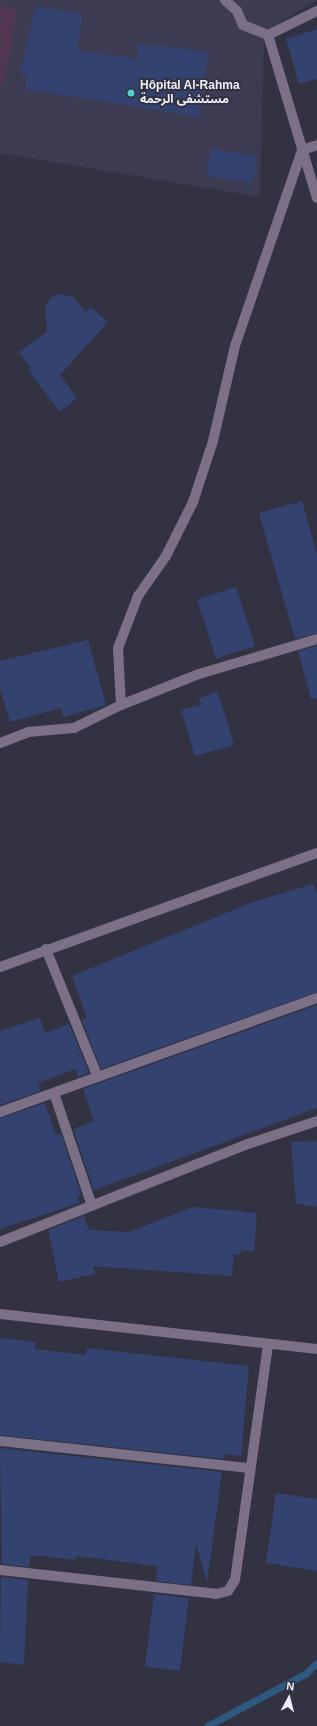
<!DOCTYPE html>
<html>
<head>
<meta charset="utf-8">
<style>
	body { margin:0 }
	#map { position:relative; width:317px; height:1726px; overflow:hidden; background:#333243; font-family:Helvetica,"Noto Sans Arabic",sans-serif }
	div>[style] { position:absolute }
	.built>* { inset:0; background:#3d3b52 }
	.green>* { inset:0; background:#523753 }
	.stream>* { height:7px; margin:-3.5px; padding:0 3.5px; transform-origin:3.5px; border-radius:3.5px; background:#2f587f }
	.building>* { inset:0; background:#33426f; transform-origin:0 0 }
	.minor>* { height:10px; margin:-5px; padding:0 5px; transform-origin:5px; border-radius:5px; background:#7b7086 }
	.dots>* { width:11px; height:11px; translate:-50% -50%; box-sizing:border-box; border:2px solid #333243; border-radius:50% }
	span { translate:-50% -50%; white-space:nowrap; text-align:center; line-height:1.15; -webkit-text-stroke:4px #333243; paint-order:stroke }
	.poi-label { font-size:12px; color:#eeeef9; font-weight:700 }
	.left { translate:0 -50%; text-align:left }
	.north { position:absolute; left:269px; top:1678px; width:40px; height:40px; -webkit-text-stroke:3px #333243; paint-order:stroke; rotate:7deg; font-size:11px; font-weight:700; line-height:16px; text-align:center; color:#eeeef9 }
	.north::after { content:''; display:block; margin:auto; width:14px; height:18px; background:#eeeef9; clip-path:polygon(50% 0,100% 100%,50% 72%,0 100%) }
</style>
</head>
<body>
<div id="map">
	<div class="built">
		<div style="clip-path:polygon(0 0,317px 0,264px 32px,260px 197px,0 153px)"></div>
	</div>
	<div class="green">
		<div style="clip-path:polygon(0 6px,18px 9px,4px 85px,0 85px)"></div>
	</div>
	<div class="stream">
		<div style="left:207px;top:1726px;width:111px;rotate:-28deg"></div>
		<div style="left:305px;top:1674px;width:16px;rotate:-43deg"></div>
	</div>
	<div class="building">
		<div style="clip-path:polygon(36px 6px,83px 14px,77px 50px,137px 59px,139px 43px,208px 52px,200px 117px,25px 89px,27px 75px,20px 73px)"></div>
		<div style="clip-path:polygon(317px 29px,317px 79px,299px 84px,286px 39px)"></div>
		<div style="left:211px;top:149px;width:47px;height:27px;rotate:9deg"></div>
		<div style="clip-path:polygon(61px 294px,73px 297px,86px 312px,91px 307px,108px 322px,60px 375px,77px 398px,60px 412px,28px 370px,31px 368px,19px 352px,47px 332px,45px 307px,51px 297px)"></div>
		<div style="clip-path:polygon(302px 501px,317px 554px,317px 633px,295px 639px,259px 513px)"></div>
		<div style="left:236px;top:587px;width:62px;height:41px;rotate:72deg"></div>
		<div style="clip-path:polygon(88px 640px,106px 705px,63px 717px,61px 708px,10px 722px,0 689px,0 661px)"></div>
		<div style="clip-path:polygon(317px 646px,317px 698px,311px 699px,298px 651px)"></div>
		<div style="clip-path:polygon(218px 692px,234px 745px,195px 756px,181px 710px,201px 705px,199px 698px)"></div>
		<div style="clip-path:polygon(313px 884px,317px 894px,317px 992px,101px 1069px,82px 1020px,87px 1018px,72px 976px,250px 903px)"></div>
		<div style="clip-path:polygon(317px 1005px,317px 1108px,94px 1190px,73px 1129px,94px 1121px,83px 1089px)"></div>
		<div style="clip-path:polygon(40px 1018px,45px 1033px,69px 1024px,89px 1073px,78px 1077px,76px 1069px,38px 1083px,40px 1091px,0 1105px,0 1031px)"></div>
		<div style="clip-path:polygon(45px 1103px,56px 1135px,61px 1133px,81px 1195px,77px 1196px,80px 1203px,0 1229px,0 1118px)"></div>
		<div style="clip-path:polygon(317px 1141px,317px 1207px,296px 1204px,291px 1142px)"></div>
		<div style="clip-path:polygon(193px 1207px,257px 1213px,254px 1251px,241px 1250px,240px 1255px,234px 1254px,232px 1276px,93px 1266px,95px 1274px,59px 1282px,48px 1230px,84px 1216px,89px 1230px,129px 1232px)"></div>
		<div style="clip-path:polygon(0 1338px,36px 1342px,35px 1349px,86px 1355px,87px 1348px,249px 1366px,241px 1456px,224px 1454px,223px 1459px,0 1435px)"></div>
		<div style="clip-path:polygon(0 1448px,222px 1472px,207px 1583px,196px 1543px,191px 1585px,156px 1581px,157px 1566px,76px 1556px,75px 1560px,31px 1555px,29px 1567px,2px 1564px)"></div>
		<div style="clip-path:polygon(276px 1493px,317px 1499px,317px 1571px,266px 1563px)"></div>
		<div style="clip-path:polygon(1px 1577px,28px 1580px,24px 1665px,0 1662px)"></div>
		<div style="left:154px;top:1594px;width:35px;height:73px;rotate:7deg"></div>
	</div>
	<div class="minor">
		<div style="left:225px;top:0;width:16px;rotate:43deg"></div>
		<div style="left:237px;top:11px;width:15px;rotate:67deg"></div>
		<div style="left:243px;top:25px;width:27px;rotate:22deg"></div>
		<div style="left:268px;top:35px;width:55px;rotate:-26.1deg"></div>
		<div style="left:268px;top:35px;width:170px;rotate:73.3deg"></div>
		<div style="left:121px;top:705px;width:84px;rotate:-21.7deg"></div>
		<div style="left:199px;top:674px;width:123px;rotate:-16.5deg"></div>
		<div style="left:0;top:743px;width:30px;rotate:-21deg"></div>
		<div style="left:28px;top:732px;width:46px;rotate:-5deg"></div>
		<div style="left:74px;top:728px;width:52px;rotate:-26.1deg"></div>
		<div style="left:121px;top:705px;width:57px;rotate:-93deg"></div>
		<div style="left:118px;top:648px;width:56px;rotate:-69deg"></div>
		<div style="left:138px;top:596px;width:49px;rotate:-55deg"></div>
		<div style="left:166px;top:556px;width:60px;rotate:-63.4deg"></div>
		<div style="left:193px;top:502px;width:64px;rotate:-71.8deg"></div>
		<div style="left:213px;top:441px;width:98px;rotate:-77deg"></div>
		<div style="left:235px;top:346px;width:207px;rotate:-71.1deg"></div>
		<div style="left:302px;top:150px;width:16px;rotate:-18deg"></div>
		<div style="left:46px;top:949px;width:136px;rotate:68deg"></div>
		<div style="left:0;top:967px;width:337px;rotate:-19.8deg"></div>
		<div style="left:54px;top:1093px;width:119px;rotate:71.4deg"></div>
		<div style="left:0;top:1112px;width:337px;rotate:-19.8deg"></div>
		<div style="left:0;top:1242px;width:264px;rotate:-21.6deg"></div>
		<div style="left:245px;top:1145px;width:76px;rotate:-18.4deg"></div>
		<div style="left:0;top:1314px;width:319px;rotate:6.3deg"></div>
		<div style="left:0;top:1441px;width:249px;rotate:6.2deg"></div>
		<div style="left:0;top:1570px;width:217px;rotate:6.3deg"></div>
		<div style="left:216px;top:1594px;width:12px;rotate:-14deg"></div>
		<div style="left:228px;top:1591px;width:13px;rotate:-58deg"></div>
		<div style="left:235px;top:1580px;width:238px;rotate:-82deg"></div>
	</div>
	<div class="dots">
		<div style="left:131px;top:93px;background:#53cdc9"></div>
	</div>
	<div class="poi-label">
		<span class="left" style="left:140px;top:93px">Hôpital Al-Rahma<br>مستشفى الرحمة</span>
	</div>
	<div class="north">N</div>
</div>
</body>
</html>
